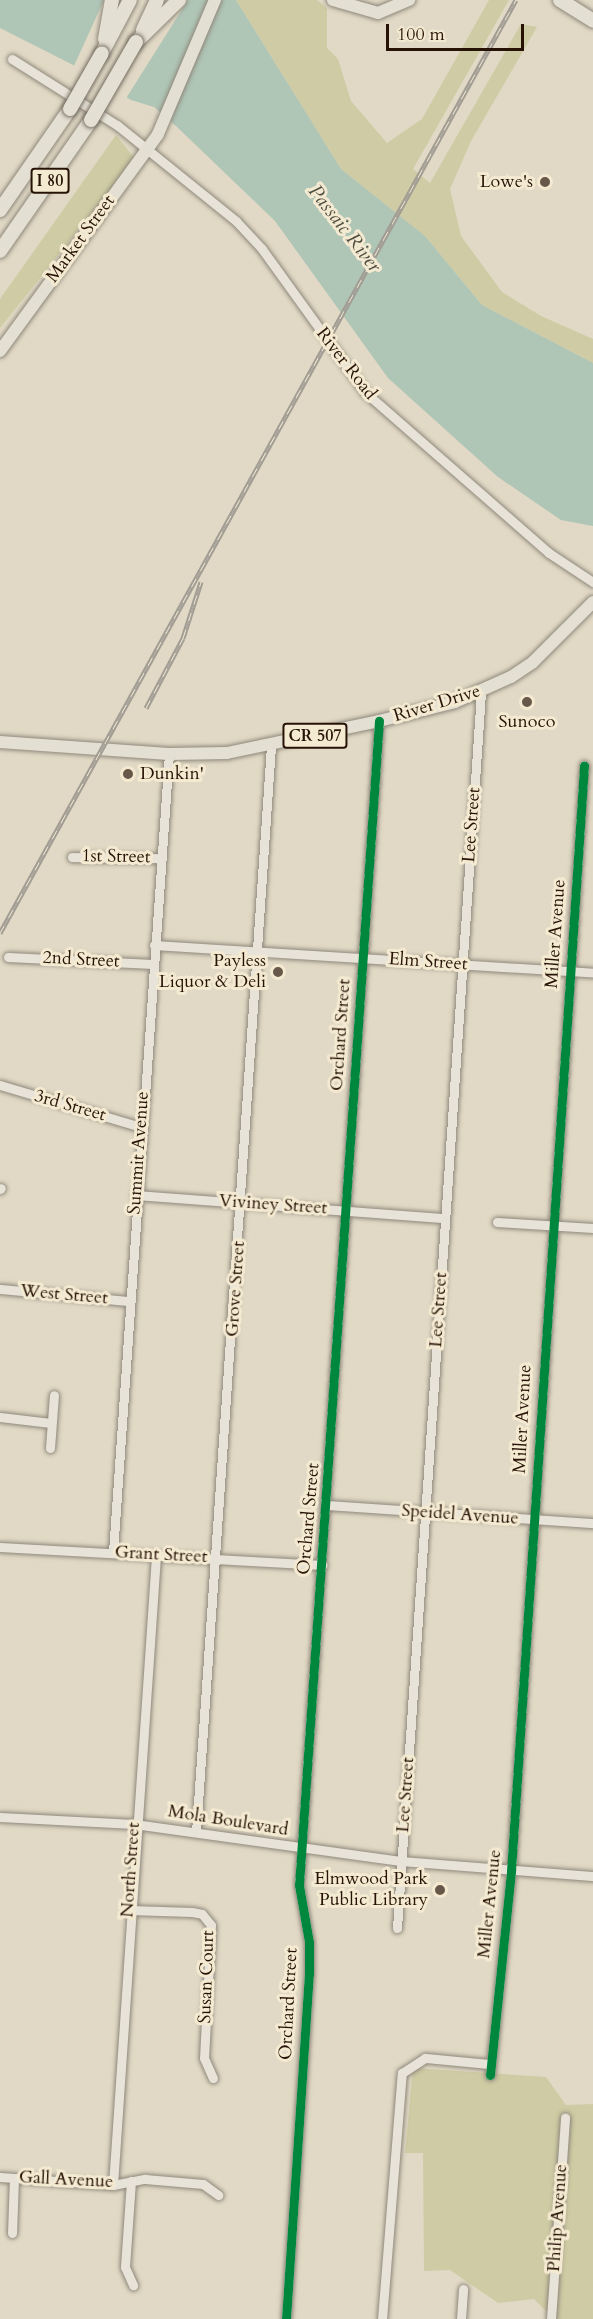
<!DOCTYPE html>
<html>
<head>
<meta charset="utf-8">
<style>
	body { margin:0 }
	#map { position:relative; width:593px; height:2319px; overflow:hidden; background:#e1d9c5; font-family:Cardo,serif }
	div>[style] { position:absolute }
	.green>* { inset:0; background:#cfcba4 }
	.water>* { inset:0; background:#afc5b6 }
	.pier>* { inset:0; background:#e1d9c5 }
	.roads { filter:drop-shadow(0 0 2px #8f887b) drop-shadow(0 0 2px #8f887b) }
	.minor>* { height:9px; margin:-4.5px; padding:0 4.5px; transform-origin:4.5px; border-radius:4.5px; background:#e8e3d9 }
	.major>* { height:12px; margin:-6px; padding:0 6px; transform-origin:6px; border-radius:6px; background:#e4dfd3 }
	.highway>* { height:14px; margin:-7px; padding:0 7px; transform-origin:7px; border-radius:7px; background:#e4dfd3 }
	.rail>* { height:5px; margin-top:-2.5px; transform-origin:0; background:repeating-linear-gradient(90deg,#f4ead1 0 9px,#a29d94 0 18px); box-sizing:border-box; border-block:2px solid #a29d94 }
	.bridges { filter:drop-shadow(0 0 2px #756d62) drop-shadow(0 0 2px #756d62) }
	.highway-bridge>* { height:14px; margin:-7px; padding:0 7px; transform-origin:7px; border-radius:7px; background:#e4dfd3 }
	.cycleway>* { height:9px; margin:-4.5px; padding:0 4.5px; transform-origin:4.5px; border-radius:4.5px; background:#00873e }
	.dots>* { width:16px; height:16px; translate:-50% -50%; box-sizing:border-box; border:3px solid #f4ead1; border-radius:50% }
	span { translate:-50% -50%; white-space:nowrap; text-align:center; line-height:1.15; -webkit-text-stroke:6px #f4ead1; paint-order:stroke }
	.shield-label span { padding:2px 4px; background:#f4ead1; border:2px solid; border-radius:4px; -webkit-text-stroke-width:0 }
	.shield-label { font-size:16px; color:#271306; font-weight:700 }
	.poi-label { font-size:18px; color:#271306 }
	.right { translate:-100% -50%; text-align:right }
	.left { translate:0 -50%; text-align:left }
	.street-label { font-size:18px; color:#271306 }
	.water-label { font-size:20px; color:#4f4e41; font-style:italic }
	.scale { position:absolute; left:386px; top:24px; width:138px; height:27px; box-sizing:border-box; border:3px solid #271306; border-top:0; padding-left:8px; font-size:18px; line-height:21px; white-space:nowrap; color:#271306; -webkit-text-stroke:4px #f4ead1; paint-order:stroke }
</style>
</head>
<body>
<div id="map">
	<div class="green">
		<div style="clip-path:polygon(236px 0,317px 0,327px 8px,327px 48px,338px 59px,351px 101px,387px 143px,422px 119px,489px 0,509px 0,413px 169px,430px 183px,521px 24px,537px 27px,471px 141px,450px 189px,461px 236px,502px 292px,541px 316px,593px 339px,593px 363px,482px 305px,425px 236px,341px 169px)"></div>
		<div style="clip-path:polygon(116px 135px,135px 159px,0 328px,0 299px)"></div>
		<div style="clip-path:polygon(413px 2068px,546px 2077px,566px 2105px,593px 2104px,593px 2319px,554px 2319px,534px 2299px,498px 2303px,450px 2270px,424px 2271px,423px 2153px,405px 2153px)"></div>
	</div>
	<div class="water">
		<div style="clip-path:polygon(0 0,236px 0,341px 169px,425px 236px,482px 305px,593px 363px,593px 526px,561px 520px,498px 477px,388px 378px,275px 221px,177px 127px,154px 107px,131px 100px,91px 74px,0 28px)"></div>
	</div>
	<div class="pier">
		<div style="clip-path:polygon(104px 0,188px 0,125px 100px,73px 68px)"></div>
	</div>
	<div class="roads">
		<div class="minor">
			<div style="left:12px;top:59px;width:124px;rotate:32.2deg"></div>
			<div style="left:117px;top:125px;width:153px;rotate:38.9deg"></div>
			<div style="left:236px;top:221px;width:38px;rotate:47deg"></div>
			<div style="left:262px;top:249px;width:176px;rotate:54.2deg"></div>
			<div style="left:365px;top:392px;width:244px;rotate:41.2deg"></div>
			<div style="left:549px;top:553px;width:53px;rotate:33.4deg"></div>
			<div style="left:72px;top:857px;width:88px;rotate:0.7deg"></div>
			<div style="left:154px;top:945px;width:440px;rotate:3.6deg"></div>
			<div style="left:8px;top:957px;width:145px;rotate:2.8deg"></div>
			<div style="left:0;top:1085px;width:147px;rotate:16.6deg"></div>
			<div style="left:0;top:1189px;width:1px;rotate:-45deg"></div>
			<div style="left:136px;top:1195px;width:310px;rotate:4.3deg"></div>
			<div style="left:497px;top:1222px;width:96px;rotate:3.6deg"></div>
			<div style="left:0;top:1289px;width:129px;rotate:5.4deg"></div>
			<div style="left:0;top:1417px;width:51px;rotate:6.7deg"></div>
			<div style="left:50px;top:1448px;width:53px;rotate:-85.7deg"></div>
			<div style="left:328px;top:1505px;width:266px;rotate:3.9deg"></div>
			<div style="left:0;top:1547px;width:323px;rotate:3.2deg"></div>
			<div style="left:113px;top:1552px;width:800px;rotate:-85.99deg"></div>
			<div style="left:0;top:1817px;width:134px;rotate:3deg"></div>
			<div style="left:134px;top:1824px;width:271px;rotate:7.9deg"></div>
			<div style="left:402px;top:1861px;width:192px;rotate:4.5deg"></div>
			<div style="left:196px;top:1832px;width:1089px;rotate:-86.05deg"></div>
			<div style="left:129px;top:1910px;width:63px;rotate:1.8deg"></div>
			<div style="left:192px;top:1912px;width:10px;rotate:11deg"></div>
			<div style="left:202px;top:1914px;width:14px;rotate:51deg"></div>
			<div style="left:211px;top:1925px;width:133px;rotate:93deg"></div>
			<div style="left:204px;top:2058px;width:22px;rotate:66deg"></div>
			<div style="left:397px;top:1928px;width:1239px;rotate:-86.11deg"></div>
			<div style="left:490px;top:2075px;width:205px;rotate:-84.1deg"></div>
			<div style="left:511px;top:1871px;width:1108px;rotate:-86.22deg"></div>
			<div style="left:0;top:2177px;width:113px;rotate:4deg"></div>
			<div style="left:113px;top:2185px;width:33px;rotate:-11deg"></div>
			<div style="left:145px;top:2179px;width:58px;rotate:4.9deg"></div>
			<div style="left:203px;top:2184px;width:19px;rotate:36deg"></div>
			<div style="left:131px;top:2181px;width:86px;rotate:94deg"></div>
			<div style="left:125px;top:2267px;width:20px;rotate:66deg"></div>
			<div style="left:113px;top:2185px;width:630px;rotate:-86.09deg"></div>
			<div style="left:12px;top:2233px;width:55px;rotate:-87.9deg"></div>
			<div style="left:286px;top:2319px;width:346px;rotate:-86.2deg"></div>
			<div style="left:309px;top:1974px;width:32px;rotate:-90deg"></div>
			<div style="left:309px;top:1942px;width:58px;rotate:-100deg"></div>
			<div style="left:299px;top:1885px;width:1167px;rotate:-86.07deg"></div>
			<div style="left:382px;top:2319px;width:247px;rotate:-85.4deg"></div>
			<div style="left:402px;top:2073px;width:27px;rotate:-33deg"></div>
			<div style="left:425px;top:2058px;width:65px;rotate:5.3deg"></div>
			<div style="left:461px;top:2319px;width:30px;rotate:-86deg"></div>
			<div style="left:551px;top:2319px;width:202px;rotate:-86deg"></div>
		</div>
		<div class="major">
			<div style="left:333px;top:0;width:47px;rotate:16.1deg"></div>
			<div style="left:378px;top:13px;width:34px;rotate:-23deg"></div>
			<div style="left:0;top:351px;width:268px;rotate:-53.9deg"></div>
			<div style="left:158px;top:134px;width:146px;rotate:-67deg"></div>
			<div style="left:0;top:742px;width:169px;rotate:4.1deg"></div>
			<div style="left:169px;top:754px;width:58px;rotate:-1deg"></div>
			<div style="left:227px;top:753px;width:155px;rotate:-11.9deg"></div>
			<div style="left:379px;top:721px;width:78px;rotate:-14deg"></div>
			<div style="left:455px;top:702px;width:61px;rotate:-24.1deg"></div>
			<div style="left:511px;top:677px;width:27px;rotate:-34deg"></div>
			<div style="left:533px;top:662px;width:85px;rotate:-45deg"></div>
		</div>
		<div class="highway">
			<div style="left:560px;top:0;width:39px;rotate:32deg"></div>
			<div style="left:143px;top:30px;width:33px;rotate:-65deg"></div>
			<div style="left:105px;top:39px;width:40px;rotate:-80deg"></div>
			<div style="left:136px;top:42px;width:60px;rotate:-44.3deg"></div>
			<div style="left:102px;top:53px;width:60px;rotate:-62.2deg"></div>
			<div style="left:0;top:210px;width:123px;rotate:-55.3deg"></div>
			<div style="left:0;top:251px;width:160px;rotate:-55.2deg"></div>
		</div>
	</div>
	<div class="rail">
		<div style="left:146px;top:708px;width:79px;rotate:-62.1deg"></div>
		<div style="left:183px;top:638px;width:59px;rotate:-72.2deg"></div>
		<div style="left:0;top:933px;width:1066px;rotate:-61.06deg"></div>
	</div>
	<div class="bridges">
		<div class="highway-bridge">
			<div style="left:70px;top:109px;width:64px;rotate:-60.3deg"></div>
			<div style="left:91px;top:120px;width:90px;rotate:-60deg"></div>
		</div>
	</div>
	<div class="cycleway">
		<div style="left:490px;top:2075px;width:205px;rotate:-84.1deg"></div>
		<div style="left:511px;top:1871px;width:1108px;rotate:-86.22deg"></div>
		<div style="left:286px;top:2319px;width:346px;rotate:-86.2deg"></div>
		<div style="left:309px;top:1974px;width:32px;rotate:-90deg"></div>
		<div style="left:309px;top:1942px;width:58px;rotate:-100deg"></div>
		<div style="left:299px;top:1885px;width:1167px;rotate:-86.07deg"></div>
	</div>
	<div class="dots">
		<div style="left:545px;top:182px;background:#685849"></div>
		<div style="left:527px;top:702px;background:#685849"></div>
		<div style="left:128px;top:774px;background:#685849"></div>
		<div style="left:278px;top:972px;background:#685849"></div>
		<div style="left:440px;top:1890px;background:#685849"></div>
	</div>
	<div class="shield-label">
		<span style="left:50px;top:181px">I 80</span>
		<span style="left:315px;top:736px">CR 507</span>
	</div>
	<div class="poi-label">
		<span class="right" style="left:533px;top:182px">Lowe's</span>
		<span style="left:527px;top:722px">Sunoco</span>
		<span class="left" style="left:140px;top:774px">Dunkin'</span>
		<span class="right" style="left:266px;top:972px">Payless<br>Liquor &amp; Deli</span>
		<span class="right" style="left:428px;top:1890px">Elmwood Park<br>Public Library</span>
	</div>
	<div class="street-label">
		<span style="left:81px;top:239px;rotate:-54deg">Market Street</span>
		<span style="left:346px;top:364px;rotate:52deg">River Road</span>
		<span style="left:437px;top:704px;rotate:-17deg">River Drive</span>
		<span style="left:472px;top:825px;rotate:-86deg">Lee Street</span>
		<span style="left:116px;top:857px;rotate:1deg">1st Street</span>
		<span style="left:556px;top:934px;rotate:-86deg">Miller Avenue</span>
		<span style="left:81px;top:960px;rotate:3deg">2nd Street</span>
		<span style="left:428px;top:962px;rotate:4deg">Elm Street</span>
		<span style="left:341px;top:1035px;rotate:-86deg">Orchard Street</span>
		<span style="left:70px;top:1106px;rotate:16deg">3rd Street</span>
		<span style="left:139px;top:1153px;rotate:-86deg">Summit Avenue</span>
		<span style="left:273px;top:1205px;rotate:4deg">Viviney Street</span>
		<span style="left:236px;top:1289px;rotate:-86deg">Grove Street</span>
		<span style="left:64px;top:1295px;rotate:5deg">West Street</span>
		<span style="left:439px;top:1310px;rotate:-86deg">Lee Street</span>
		<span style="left:523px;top:1419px;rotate:-87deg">Miller Avenue</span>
		<span style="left:460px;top:1515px;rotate:4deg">Speidel Avenue</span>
		<span style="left:309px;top:1519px;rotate:-85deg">Orchard Street</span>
		<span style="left:161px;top:1555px;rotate:3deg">Grant Street</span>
		<span style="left:406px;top:1795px;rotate:-86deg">Lee Street</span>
		<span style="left:228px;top:1821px;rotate:9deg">Mola Boulevard</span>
		<span style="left:131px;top:1870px;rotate:-86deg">North Street</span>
		<span style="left:490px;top:1904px;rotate:-84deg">Miller Avenue</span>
		<span style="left:207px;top:1977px;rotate:-88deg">Susan Court</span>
		<span style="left:289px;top:2004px;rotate:-87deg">Orchard Street</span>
		<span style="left:66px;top:2180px;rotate:3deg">Gall Avenue</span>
		<span style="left:558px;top:2218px;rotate:-86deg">Philip Avenue</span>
	</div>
	<div class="water-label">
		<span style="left:345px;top:228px;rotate:52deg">Passaic River</span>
	</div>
	<div class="scale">100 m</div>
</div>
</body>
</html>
